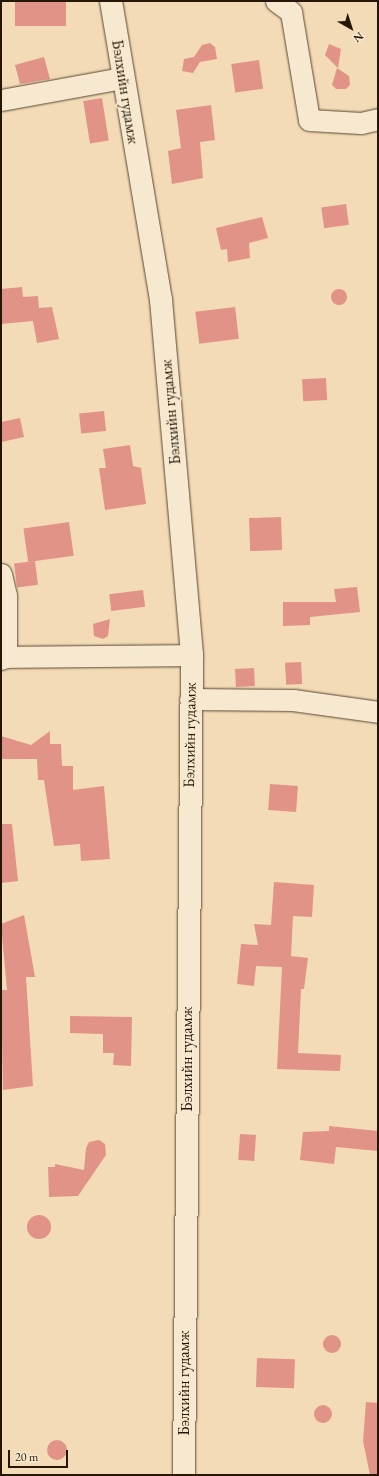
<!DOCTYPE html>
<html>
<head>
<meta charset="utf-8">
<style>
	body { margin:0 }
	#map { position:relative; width:379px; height:1476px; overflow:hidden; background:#f2dbb6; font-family:"EB Garamond",serif }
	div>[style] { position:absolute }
	.building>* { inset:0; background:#e19387; transform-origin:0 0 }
	.round { border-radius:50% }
	.roads { filter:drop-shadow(0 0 1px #594731) drop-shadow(0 0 1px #594731) }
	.street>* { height:21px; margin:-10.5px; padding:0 10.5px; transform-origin:10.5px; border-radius:10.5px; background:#f7e8d0 }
	.secondary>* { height:22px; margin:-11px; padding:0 11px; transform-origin:11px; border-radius:11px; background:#f7e8d0 }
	span { translate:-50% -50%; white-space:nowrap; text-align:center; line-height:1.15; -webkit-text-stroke:4px #f7e8d0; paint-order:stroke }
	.street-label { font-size:16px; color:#261605 }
	.frame { position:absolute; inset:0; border:2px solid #261605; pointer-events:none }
	.north { position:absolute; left:331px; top:8px; width:40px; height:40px; -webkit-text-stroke:3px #f7e8d0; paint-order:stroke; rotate:141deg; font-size:11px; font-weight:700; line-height:16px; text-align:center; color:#261605 }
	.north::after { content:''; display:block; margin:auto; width:14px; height:18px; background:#261605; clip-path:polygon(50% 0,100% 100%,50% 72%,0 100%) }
	.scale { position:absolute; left:8px; top:1450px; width:60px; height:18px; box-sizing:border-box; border:2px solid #261605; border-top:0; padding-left:5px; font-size:12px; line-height:14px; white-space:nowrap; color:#261605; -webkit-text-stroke:3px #f7e8d0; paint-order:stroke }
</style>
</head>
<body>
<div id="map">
	<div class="building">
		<div style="left:15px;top:1px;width:51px;height:25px"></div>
		<div style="clip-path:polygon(210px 43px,215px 47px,217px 59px,200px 62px,193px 73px,182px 71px,184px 59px,194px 57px,202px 45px)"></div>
		<div style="clip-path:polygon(329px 44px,341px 49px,338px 68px,325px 55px)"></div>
		<div style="clip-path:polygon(44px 57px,50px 79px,20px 84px,15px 65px)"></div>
		<div style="left:259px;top:60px;width:29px;height:28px;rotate:82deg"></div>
		<div style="clip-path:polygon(337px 68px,349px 76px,350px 85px,346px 89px,336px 89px,332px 85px)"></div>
		<div style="left:102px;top:98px;width:43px;height:19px;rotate:81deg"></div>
		<div style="clip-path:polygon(211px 105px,215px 140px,200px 142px,203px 178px,172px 184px,168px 151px,181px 148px,176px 110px)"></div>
		<div style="left:346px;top:204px;width:21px;height:25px;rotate:82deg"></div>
		<div style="clip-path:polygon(262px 217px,268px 238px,249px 243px,250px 258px,228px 262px,227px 249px,221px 250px,216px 228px)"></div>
		<div style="clip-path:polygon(22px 287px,23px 297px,38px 296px,39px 308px,52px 307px,59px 339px,37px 343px,33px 321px,1px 324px,1px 289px)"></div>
		<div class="round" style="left:331px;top:289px;width:16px;height:16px"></div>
		<div style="left:235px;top:307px;width:32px;height:40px;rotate:83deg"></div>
		<div style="left:326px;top:378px;width:22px;height:24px;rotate:87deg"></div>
		<div style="left:104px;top:411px;width:20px;height:25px;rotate:84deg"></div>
		<div style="clip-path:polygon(20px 418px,24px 437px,1px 442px,1px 422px)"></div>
		<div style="clip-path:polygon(130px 445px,133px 466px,141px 468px,146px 504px,105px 510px,99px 468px,106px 468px,103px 449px)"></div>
		<div style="left:281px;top:517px;width:33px;height:32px;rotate:88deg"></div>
		<div style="left:69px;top:522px;width:34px;height:46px;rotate:82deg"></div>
		<div style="left:35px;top:561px;width:24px;height:21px;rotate:83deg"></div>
		<div style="clip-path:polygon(357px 587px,360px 612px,310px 617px,310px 625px,283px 626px,283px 602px,336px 602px,334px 589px)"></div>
		<div style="left:143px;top:590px;width:17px;height:34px;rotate:83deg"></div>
		<div style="clip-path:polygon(110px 619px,108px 636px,103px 639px,94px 636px,93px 624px)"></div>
		<div style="left:301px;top:662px;width:22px;height:16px;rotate:87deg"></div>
		<div style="left:254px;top:668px;width:18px;height:19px;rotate:87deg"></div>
		<div style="clip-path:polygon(50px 731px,50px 744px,61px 744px,62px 766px,73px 766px,73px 790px,104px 786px,110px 859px,81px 861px,80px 844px,54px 846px,44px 780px,38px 780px,37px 759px,1px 759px,1px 736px,31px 745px)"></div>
		<div style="left:270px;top:784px;width:28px;height:26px;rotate:4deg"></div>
		<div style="clip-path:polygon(1px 824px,12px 824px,18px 881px,1px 883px)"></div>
		<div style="clip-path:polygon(274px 882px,314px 885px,312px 917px,293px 916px,291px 956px,308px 958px,304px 989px,301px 989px,298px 1053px,341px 1055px,340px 1071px,277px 1069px,282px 967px,256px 966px,254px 986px,237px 984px,241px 944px,258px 945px,254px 924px,271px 925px)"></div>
		<div style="clip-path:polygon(24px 915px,35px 977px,26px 977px,33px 1086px,3px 1090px,1px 990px,7px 990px,1px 924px)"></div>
		<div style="clip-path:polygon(70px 1016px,132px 1017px,131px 1066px,113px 1065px,114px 1053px,103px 1053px,103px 1034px,70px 1033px)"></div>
		<div style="clip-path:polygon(329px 1126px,378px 1131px,378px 1151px,336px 1147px,334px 1164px,300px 1160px,303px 1132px,329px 1131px)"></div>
		<div style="left:256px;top:1135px;width:26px;height:16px;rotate:94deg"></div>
		<div style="clip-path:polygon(99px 1140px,105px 1144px,106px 1155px,78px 1196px,49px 1197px,48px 1167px,55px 1167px,55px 1164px,84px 1170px,86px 1148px,89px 1142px)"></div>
		<div class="round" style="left:27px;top:1215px;width:24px;height:24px"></div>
		<div class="round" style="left:323px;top:1335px;width:18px;height:18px"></div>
		<div style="left:257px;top:1358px;width:38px;height:29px;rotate:2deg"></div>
		<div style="clip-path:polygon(366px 1402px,378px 1403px,378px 1475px,370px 1475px,363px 1441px)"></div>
		<div class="round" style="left:314px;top:1405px;width:18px;height:18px"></div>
		<div class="round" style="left:47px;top:1440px;width:20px;height:20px"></div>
	</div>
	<div class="roads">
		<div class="street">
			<div style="left:276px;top:1px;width:19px;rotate:36deg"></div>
			<div style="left:291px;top:12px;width:109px;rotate:80.5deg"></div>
			<div style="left:309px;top:120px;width:52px;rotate:3.3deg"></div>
			<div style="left:361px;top:123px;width:17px;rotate:-13deg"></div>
			<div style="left:1px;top:100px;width:123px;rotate:-10.3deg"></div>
			<div style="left:1px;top:574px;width:22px;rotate:77deg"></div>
			<div style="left:6px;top:595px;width:62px;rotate:90deg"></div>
			<div style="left:6px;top:657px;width:5px;rotate:158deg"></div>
			<div style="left:6px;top:657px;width:186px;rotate:-0.6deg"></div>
			<div style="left:190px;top:699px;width:103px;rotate:0.6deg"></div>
			<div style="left:293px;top:700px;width:86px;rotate:8deg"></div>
		</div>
		<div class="secondary">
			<div style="left:111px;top:1px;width:303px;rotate:80.5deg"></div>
			<div style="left:161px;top:300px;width:356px;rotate:85deg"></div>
			<div style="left:192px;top:655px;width:820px;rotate:90.56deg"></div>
		</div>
	</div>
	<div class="street-label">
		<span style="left:125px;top:92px;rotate:81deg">Бэлхийн гудамж</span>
		<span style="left:171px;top:412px;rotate:-95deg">Бэлхийн гудамж</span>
		<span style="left:190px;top:735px;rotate:-89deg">Бэлхийн гудамж</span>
		<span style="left:187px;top:1059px;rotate:-90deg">Бэлхийн гудамж</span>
		<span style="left:184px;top:1383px;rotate:-90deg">Бэлхийн гудамж</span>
	</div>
	<div class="frame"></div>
	<div class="north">N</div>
	<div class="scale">20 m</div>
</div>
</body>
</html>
